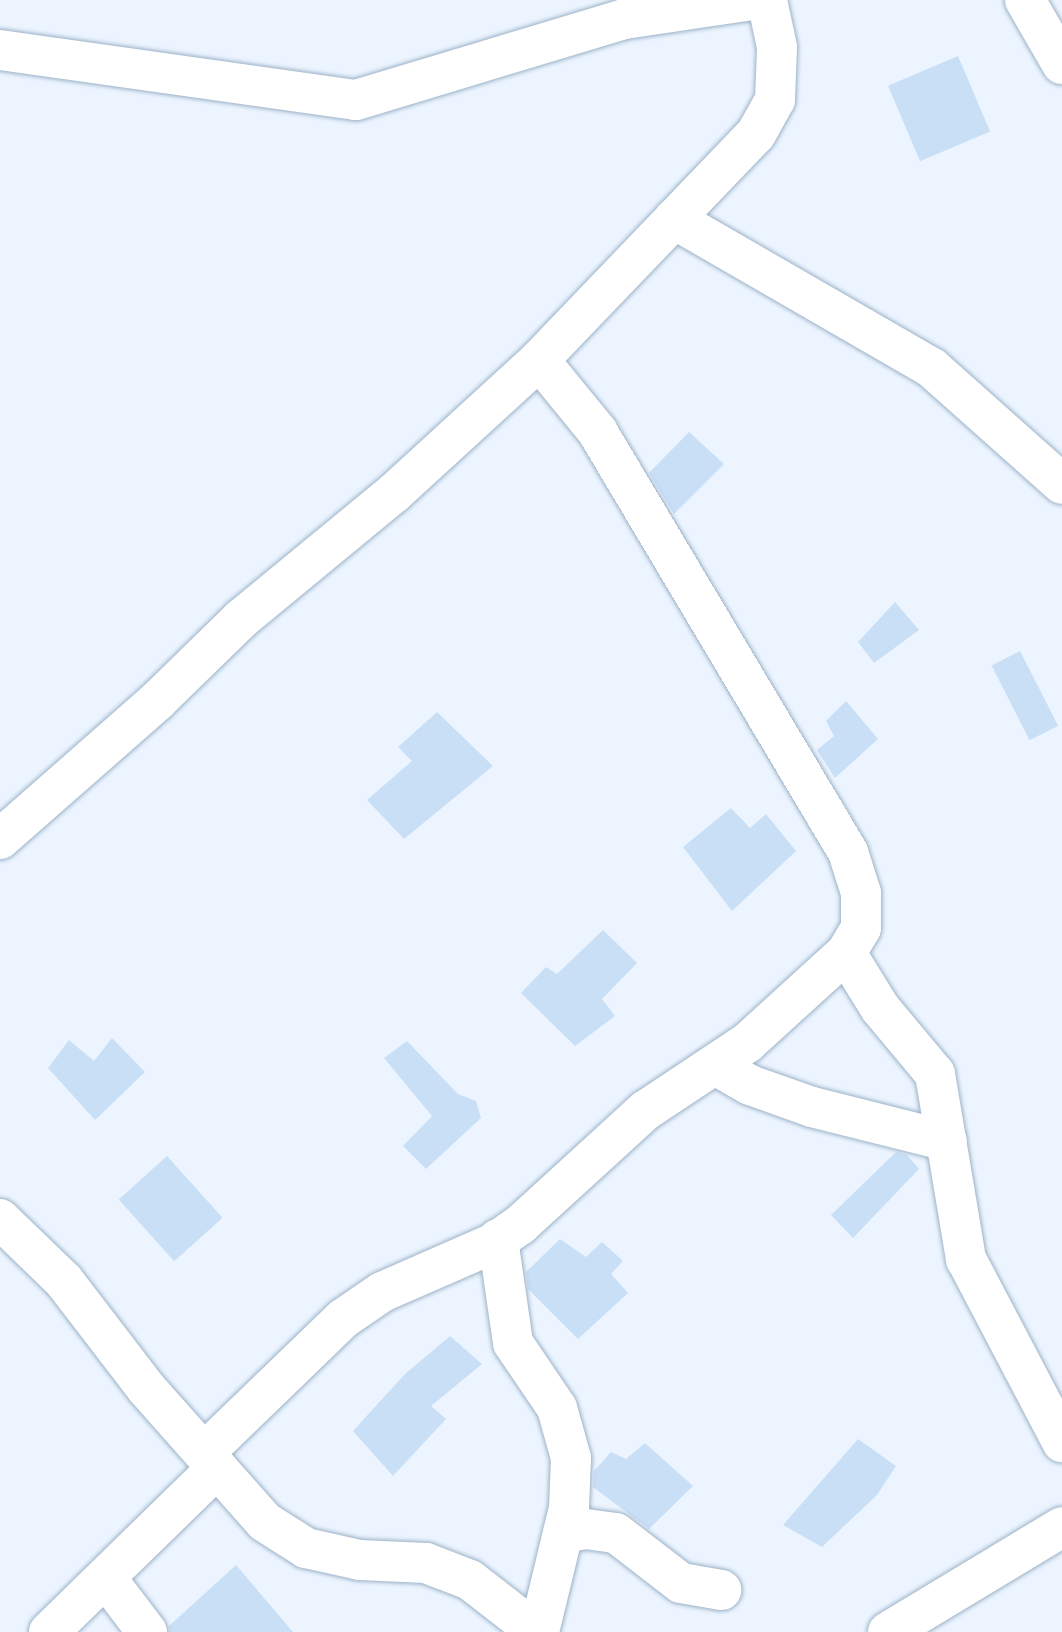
<!DOCTYPE html>
<html>
<head>
<meta charset="utf-8">
<style>
	body { margin:0 }
	#map { position:relative; width:1062px; height:1632px; overflow:hidden; background:#ecf5ff; font-family:"DM Sans",sans-serif }
	div>[style] { position:absolute }
	.building>* { inset:0; background:#c8dff6; transform-origin:0 0 }
	.roads { filter:drop-shadow(0 0 2px #9cb2c8) drop-shadow(0 0 2px #9cb2c8) }
	.minor>* { height:40px; margin:-20px; padding:0 20px; transform-origin:20px; border-radius:20px; background:#fff }
	span { translate:-50% -50%; white-space:nowrap; text-align:center; line-height:1.15; -webkit-text-stroke:7px #ecf5ff; paint-order:stroke }
</style>
</head>
<body>
<div id="map">
	<div class="building">
		<div style="left:958px;top:56px;width:82px;height:76px;rotate:67deg"></div>
		<div style="clip-path:polygon(689px 432px,724px 464px,674px 514px,649px 473px)"></div>
		<div style="clip-path:polygon(895px 602px,919px 630px,874px 663px,858px 642px)"></div>
		<div style="left:1020px;top:651px;width:84px;height:32px;rotate:63deg"></div>
		<div style="clip-path:polygon(846px 701px,878px 739px,835px 778px,817px 750px,834px 736px,826px 721px)"></div>
		<div style="clip-path:polygon(437px 712px,493px 766px,404px 839px,367px 800px,412px 761px,398px 747px)"></div>
		<div style="clip-path:polygon(731px 808px,750px 828px,766px 814px,796px 851px,732px 911px,683px 847px)"></div>
		<div style="clip-path:polygon(603px 930px,637px 963px,602px 999px,615px 1016px,575px 1046px,521px 993px,546px 967px,557px 974px)"></div>
		<div style="clip-path:polygon(112px 1038px,145px 1072px,95px 1120px,48px 1068px,69px 1040px,94px 1061px)"></div>
		<div style="clip-path:polygon(407px 1041px,458px 1094px,476px 1101px,481px 1118px,426px 1169px,403px 1146px,432px 1116px,384px 1058px)"></div>
		<div style="clip-path:polygon(896px 1152px,907px 1155px,919px 1169px,853px 1238px,831px 1215px)"></div>
		<div style="left:167px;top:1156px;width:83px;height:65px;rotate:48deg"></div>
		<div style="clip-path:polygon(560px 1239px,586px 1257px,602px 1242px,623px 1261px,611px 1274px,628px 1293px,578px 1339px,528px 1289px,526px 1272px)"></div>
		<div style="clip-path:polygon(450px 1336px,482px 1364px,431px 1406px,446px 1419px,393px 1476px,353px 1431px,405px 1374px)"></div>
		<div style="clip-path:polygon(858px 1439px,896px 1466px,877px 1495px,822px 1547px,783px 1525px)"></div>
		<div style="clip-path:polygon(645px 1443px,693px 1486px,649px 1529px,593px 1487px,594px 1471px,611px 1452px,626px 1459px)"></div>
		<div style="clip-path:polygon(236px 1565px,293px 1632px,170px 1632px,169px 1626px)"></div>
	</div>
	<div class="roads">
		<div class="minor">
			<div style="left:1025px;top:0;width:74px;rotate:60deg"></div>
			<div style="left:0;top:50px;width:359px;rotate:8deg"></div>
			<div style="left:356px;top:100px;width:280px;rotate:-16.8deg"></div>
			<div style="left:624px;top:19px;width:129px;rotate:-8.4deg"></div>
			<div style="left:674px;top:219px;width:298px;rotate:30deg"></div>
			<div style="left:932px;top:368px;width:174px;rotate:41.7deg"></div>
			<div style="left:0;top:839px;width:209px;rotate:-41.3deg"></div>
			<div style="left:157px;top:701px;width:117px;rotate:-44.3deg"></div>
			<div style="left:241px;top:619px;width:198px;rotate:-39.5deg"></div>
			<div style="left:394px;top:493px;width:197px;rotate:-42.5deg"></div>
			<div style="left:539px;top:360px;width:313px;rotate:-46.2deg"></div>
			<div style="left:756px;top:134px;width:39px;rotate:-61deg"></div>
			<div style="left:775px;top:100px;width:53px;rotate:-87.8deg"></div>
			<div style="left:777px;top:47px;width:48px;rotate:-102deg"></div>
			<div style="left:846px;top:953px;width:65px;rotate:58.3deg"></div>
			<div style="left:880px;top:1008px;width:86px;rotate:50.2deg"></div>
			<div style="left:935px;top:1074px;width:188px;rotate:80.5deg"></div>
			<div style="left:966px;top:1259px;width:207px;rotate:62.3deg"></div>
			<div style="left:715px;top:1065px;width:40px;rotate:29.7deg"></div>
			<div style="left:750px;top:1085px;width:66px;rotate:19.5deg"></div>
			<div style="left:812px;top:1107px;width:139px;rotate:14.1deg"></div>
			<div style="left:0;top:1219px;width:89px;rotate:44.1deg"></div>
			<div style="left:64px;top:1281px;width:135px;rotate:52.5deg"></div>
			<div style="left:146px;top:1388px;width:179px;rotate:48.4deg"></div>
			<div style="left:265px;top:1522px;width:49px;rotate:32.4deg"></div>
			<div style="left:306px;top:1548px;width:55px;rotate:12.5deg"></div>
			<div style="left:360px;top:1560px;width:66px;rotate:2.6deg"></div>
			<div style="left:426px;top:1563px;width:47px;rotate:21.1deg"></div>
			<div style="left:470px;top:1580px;width:85px;rotate:37.8deg"></div>
			<div style="left:498px;top:1239px;width:105px;rotate:81.8deg"></div>
			<div style="left:513px;top:1343px;width:78px;rotate:55.9deg"></div>
			<div style="left:557px;top:1408px;width:52px;rotate:74.4deg"></div>
			<div style="left:571px;top:1458px;width:50px;rotate:92.3deg"></div>
			<div style="left:569px;top:1508px;width:128px;rotate:103.6deg"></div>
			<div style="left:204px;top:1453px;width:194px;rotate:-44deg"></div>
			<div style="left:344px;top:1318px;width:46px;rotate:-34.4deg"></div>
			<div style="left:382px;top:1292px;width:122px;rotate:-23.6deg"></div>
			<div style="left:494px;top:1243px;width:33px;rotate:-35deg"></div>
			<div style="left:521px;top:1224px;width:169px;rotate:-42.4deg"></div>
			<div style="left:646px;top:1110px;width:121px;rotate:-33.6deg"></div>
			<div style="left:747px;top:1043px;width:134px;rotate:-42.3deg"></div>
			<div style="left:846px;top:953px;width:29px;rotate:-59deg"></div>
			<div style="left:861px;top:928px;width:35px;rotate:-90deg"></div>
			<div style="left:861px;top:893px;width:43px;rotate:-107.6deg"></div>
			<div style="left:848px;top:852px;width:489px;rotate:-120.8deg"></div>
			<div style="left:598px;top:432px;width:93px;rotate:-129.3deg"></div>
			<div style="left:563px;top:1533px;width:23px;rotate:-10deg"></div>
			<div style="left:586px;top:1529px;width:30px;rotate:8deg"></div>
			<div style="left:616px;top:1533px;width:82px;rotate:37.6deg"></div>
			<div style="left:681px;top:1583px;width:41px;rotate:9.9deg"></div>
			<div style="left:106px;top:1578px;width:68px;rotate:52.8deg"></div>
			<div style="left:49px;top:1632px;width:235px;rotate:-44.3deg"></div>
			<div style="left:888px;top:1632px;width:203px;rotate:-31.1deg"></div>
		</div>
	</div>
</div>
</body>
</html>
